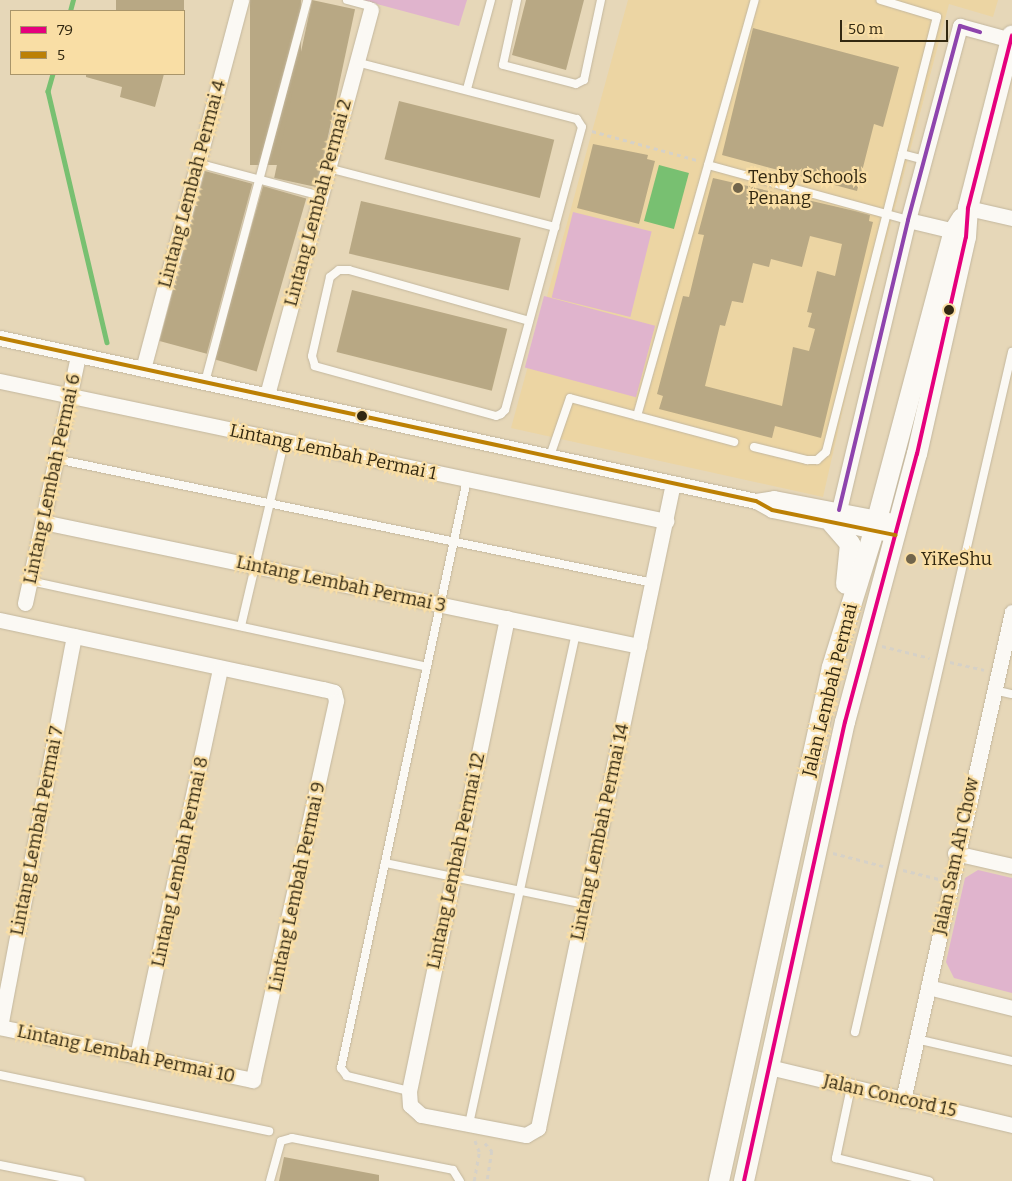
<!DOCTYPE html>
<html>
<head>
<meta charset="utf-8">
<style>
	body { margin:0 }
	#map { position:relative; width:1012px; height:1181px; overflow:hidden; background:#e6d7b8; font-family:Bitter,serif }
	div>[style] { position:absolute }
	.built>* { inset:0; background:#ecd5a3 }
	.green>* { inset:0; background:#e0b4cd; transform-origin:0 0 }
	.water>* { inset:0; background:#78c071; transform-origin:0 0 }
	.stream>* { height:4.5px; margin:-2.25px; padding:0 2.25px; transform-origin:2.25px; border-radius:2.25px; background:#78c071 }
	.building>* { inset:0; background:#b8a884; transform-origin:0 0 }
	.path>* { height:2.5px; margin-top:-1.25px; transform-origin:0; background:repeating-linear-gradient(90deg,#d6d1c7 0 4px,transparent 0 8px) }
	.roads { filter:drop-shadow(0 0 1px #c3b79e) drop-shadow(0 0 1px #c3b79e) }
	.lane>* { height:8px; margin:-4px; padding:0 4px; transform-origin:4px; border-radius:4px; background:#fbf9f4 }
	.street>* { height:15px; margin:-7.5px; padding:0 7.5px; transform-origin:7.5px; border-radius:7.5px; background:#fbf9f4 }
	.secondary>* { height:20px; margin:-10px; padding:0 10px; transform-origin:10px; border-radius:10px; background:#fbf9f4 }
	.bus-1>* { height:4px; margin:-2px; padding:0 2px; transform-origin:2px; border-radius:2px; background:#e5007d }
	.bus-2>* { height:4px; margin:-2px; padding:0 2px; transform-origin:2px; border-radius:2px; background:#bc8005 }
	.bus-3>* { height:4px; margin:-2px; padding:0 2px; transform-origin:2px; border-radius:2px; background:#8e44ad }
	.dots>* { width:14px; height:14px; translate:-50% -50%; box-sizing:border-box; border:2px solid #f9dea5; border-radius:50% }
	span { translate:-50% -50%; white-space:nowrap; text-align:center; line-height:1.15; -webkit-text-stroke:4.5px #f9dea5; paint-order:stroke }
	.poi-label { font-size:18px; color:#322811 }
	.left { translate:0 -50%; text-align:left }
	.street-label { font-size:18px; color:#322811 }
	.legend { position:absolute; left:10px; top:10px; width:175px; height:65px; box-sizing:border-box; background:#f9dea5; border:1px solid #a9956a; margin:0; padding:6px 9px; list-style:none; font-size:15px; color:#322811 }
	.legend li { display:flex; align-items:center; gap:10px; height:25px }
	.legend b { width:25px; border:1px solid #a9956a }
	.scale { position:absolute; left:840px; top:20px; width:108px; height:22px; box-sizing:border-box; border:2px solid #322811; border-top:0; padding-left:6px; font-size:15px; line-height:18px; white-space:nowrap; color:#322811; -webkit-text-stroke:4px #f9dea5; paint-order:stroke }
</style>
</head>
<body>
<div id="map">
	<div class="built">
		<div style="clip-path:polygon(628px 0,998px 0,993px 17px,949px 4px,851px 373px,823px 497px,511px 428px)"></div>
	</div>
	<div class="green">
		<div style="clip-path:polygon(362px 0,467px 0,459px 26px)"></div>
		<div style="left:573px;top:212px;width:81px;height:88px;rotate:14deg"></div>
		<div style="left:544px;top:296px;width:115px;height:74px;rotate:15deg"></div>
		<div style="clip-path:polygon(978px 870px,1012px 878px,1012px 993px,954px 978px,946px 962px,965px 878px)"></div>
	</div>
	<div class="water">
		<div style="left:659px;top:165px;width:31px;height:58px;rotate:15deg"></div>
	</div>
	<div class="stream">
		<div style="left:70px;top:11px;width:11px;rotate:-75deg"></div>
		<div style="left:53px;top:74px;width:18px;rotate:106deg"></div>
		<div style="left:48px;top:91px;width:258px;rotate:76.8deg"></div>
	</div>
	<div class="building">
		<div style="left:116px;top:0;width:68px;height:11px"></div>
		<div style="left:250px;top:0;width:51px;height:165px"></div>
		<div style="left:312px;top:0;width:44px;height:182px;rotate:12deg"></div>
		<div style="clip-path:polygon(526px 0,584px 0,566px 70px,512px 55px)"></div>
		<div style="clip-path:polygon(753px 28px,899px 67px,883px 127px,874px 124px,857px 191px,722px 155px)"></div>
		<div style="clip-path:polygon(86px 74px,164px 74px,155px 107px,120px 97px,122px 87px,86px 77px)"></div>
		<div style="left:399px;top:101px;width:160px;height:60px;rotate:14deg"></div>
		<div style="clip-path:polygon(593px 144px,648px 155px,647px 159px,655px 161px,639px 224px,577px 208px)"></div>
		<div style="left:205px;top:171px;width:49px;height:176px;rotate:15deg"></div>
		<div style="clip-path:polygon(evenodd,713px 178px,855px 211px,870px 215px,869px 221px,873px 222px,821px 438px,775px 426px,772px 438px,659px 409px,663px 396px,657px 394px,683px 296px,689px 297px,704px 235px,698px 234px,713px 178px,810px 236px,842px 244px,835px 276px,817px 271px,807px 312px,812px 313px,808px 327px,815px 329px,809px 351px,793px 347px,782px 406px,705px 386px,720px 325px,725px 326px,732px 301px,743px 303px,753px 263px,769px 267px,771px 259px,802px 267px,810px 236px)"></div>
		<div style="left:263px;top:186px;width:45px;height:180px;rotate:16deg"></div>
		<div style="left:361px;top:201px;width:164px;height:54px;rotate:13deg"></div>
		<div style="left:352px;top:290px;width:160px;height:64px;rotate:14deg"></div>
		<div style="clip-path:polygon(284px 1157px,379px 1175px,379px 1181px,279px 1181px)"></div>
	</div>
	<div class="path">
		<div style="left:592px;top:131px;width:112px;rotate:15.5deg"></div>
		<div style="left:882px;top:646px;width:49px;rotate:14deg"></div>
		<div style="left:950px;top:662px;width:35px;rotate:13deg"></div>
		<div style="left:833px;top:853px;width:52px;rotate:14.6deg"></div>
		<div style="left:903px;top:870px;width:37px;rotate:14deg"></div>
		<div style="left:485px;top:1143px;width:11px;rotate:49deg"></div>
		<div style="left:492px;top:1151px;width:30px;rotate:99deg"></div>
		<div style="left:474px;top:1181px;width:29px;rotate:-80deg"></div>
		<div style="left:479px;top:1152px;width:14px;rotate:-111deg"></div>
	</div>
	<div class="roads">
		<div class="lane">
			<div style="left:347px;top:0;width:23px;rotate:15deg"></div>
			<div style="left:369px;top:6px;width:4px;rotate:63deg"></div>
			<div style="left:517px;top:0;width:66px;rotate:102.2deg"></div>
			<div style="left:503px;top:65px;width:75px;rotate:14.6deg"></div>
			<div style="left:576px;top:84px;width:9px;rotate:-27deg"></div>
			<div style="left:584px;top:80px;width:82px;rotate:-78deg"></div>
			<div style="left:356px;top:62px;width:228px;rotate:14.5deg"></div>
			<div style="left:577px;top:119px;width:9px;rotate:58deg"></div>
			<div style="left:582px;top:127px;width:293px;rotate:105.2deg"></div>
			<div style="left:505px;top:410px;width:6px;rotate:135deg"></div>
			<div style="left:501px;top:414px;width:5px;rotate:158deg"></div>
			<div style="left:496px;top:416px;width:188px;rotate:-164.6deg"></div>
			<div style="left:315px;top:366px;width:10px;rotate:-107deg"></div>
			<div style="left:312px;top:356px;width:81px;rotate:-77.2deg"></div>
			<div style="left:330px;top:277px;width:11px;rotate:-38deg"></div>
			<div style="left:339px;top:270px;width:10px"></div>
			<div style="left:349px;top:270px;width:187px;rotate:15.8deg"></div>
			<div style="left:467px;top:89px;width:92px;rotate:-74.9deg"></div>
			<div style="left:902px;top:154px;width:23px;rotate:15deg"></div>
			<div style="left:197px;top:163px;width:128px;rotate:14.9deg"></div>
			<div style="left:708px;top:165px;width:207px;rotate:15.4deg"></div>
			<div style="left:328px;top:168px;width:235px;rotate:14.6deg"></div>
			<div style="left:205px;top:382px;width:395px;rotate:-75deg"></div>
			<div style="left:637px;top:416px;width:432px;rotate:-74.2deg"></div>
			<div style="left:754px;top:447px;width:55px;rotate:13.8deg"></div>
			<div style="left:807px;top:460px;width:10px"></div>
			<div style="left:817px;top:460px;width:12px;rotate:-42deg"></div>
			<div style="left:826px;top:452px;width:449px;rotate:-75.7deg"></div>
			<div style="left:937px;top:17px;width:59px;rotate:-163.1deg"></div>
			<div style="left:550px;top:456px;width:61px;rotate:-71deg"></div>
			<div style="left:570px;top:398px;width:170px;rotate:15deg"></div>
			<div style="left:56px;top:459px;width:610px;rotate:11.73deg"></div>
			<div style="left:30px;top:581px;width:406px;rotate:12.2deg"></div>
			<div style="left:241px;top:626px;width:189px;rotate:-76.8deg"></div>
			<div style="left:994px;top:690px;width:18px;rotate:13deg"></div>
			<div style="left:385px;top:863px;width:204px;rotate:11.6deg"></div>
			<div style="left:855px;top:1032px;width:698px;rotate:-77deg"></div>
			<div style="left:916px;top:1039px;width:98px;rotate:12.9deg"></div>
			<div style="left:0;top:1075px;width:275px;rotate:11.8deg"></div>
			<div style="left:851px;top:1087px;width:73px;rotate:101.9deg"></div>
			<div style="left:836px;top:1158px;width:96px;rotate:13.9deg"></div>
			<div style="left:409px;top:1091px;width:64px;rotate:-166.4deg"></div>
			<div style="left:347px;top:1076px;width:10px;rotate:-127deg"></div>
			<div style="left:341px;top:1068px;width:601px;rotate:-77.91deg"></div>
			<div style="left:469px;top:1124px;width:503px;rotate:-77.71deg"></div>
			<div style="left:0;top:1165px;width:82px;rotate:11.3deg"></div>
			<div style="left:270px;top:1181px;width:41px;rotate:-74.6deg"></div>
			<div style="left:281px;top:1141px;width:11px;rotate:-15deg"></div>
			<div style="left:292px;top:1138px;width:164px;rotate:11.2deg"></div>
			<div style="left:453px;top:1170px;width:13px;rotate:58deg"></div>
		</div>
		<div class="street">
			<div style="left:968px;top:208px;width:45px;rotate:12.8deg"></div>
			<div style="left:908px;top:220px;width:47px;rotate:13.4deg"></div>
			<div style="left:0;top:338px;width:773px;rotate:12.17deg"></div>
			<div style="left:756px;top:501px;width:18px;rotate:29deg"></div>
			<div style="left:772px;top:510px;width:126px;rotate:11.5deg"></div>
			<div style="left:143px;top:369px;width:382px;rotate:-75.1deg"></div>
			<div style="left:0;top:381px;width:681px;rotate:11.87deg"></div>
			<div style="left:267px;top:395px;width:399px;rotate:-74.9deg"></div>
			<div style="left:756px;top:501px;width:18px;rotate:-9deg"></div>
			<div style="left:774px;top:498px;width:127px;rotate:10.9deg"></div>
			<div style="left:839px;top:510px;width:298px;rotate:-76.6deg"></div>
			<div style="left:908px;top:220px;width:201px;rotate:-75deg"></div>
			<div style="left:960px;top:26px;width:53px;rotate:15.4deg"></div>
			<div style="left:43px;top:522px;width:609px;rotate:11.75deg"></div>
			<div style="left:25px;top:603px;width:254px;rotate:-77.9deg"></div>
			<div style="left:507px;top:618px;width:483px;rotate:101.7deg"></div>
			<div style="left:409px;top:1091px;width:14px;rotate:86deg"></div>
			<div style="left:410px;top:1105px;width:15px;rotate:42deg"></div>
			<div style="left:421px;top:1115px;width:107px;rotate:10.8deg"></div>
			<div style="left:526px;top:1135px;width:14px;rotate:-30deg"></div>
			<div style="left:538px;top:1128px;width:659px;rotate:-78.18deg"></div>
			<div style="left:0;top:620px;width:330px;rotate:12.1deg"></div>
			<div style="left:323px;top:689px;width:11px;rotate:15deg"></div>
			<div style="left:334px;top:692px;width:9px;rotate:77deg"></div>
			<div style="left:336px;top:701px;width:388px;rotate:102.4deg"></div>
			<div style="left:253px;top:1080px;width:258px;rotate:-168.2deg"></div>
			<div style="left:955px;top:853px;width:58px;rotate:12.8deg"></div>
			<div style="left:928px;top:987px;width:87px;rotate:14deg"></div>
			<div style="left:0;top:1027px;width:398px;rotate:-79.3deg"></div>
			<div style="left:137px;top:1056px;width:397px;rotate:-77.9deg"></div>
			<div style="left:769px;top:1067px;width:250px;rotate:13.4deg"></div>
			<div style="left:903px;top:1100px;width:500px;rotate:-77.41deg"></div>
		</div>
		<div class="secondary">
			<div style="left:832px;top:523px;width:28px;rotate:49deg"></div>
			<div style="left:850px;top:544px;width:40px;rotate:95.7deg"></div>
			<div style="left:719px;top:1181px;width:526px;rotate:-77.6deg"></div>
			<div style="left:832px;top:667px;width:142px;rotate:-72.8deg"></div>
			<div style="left:874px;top:531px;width:310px;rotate:-75.1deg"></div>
			<div style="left:954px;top:231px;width:15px;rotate:-58deg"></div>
			<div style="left:744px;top:1181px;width:470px;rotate:-77.6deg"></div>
			<div style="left:845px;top:722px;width:278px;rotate:-75deg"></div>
			<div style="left:917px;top:454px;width:222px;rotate:-77.3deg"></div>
			<div style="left:966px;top:237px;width:29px;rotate:-86deg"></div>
			<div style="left:968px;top:208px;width:178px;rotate:-75.7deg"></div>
		</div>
	</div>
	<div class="bus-1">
		<div style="left:744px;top:1181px;width:470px;rotate:-77.6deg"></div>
		<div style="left:845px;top:722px;width:278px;rotate:-75deg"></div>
		<div style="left:917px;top:454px;width:222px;rotate:-77.3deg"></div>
		<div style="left:966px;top:237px;width:29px;rotate:-86deg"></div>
		<div style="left:968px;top:208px;width:178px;rotate:-75.7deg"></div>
	</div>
	<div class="bus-2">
		<div style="left:0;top:338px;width:773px;rotate:12.17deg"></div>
		<div style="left:756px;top:501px;width:18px;rotate:29deg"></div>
		<div style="left:772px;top:510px;width:126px;rotate:11.5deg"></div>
	</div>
	<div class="bus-3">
		<div style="left:839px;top:510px;width:298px;rotate:-76.6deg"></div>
		<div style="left:908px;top:220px;width:201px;rotate:-75deg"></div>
		<div style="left:960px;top:26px;width:21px;rotate:17deg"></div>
	</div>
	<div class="dots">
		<div style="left:738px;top:188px;background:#71654b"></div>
		<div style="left:949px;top:310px;background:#322811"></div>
		<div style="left:362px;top:416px;background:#322811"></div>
		<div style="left:911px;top:559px;background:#71654b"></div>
	</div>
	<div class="poi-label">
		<span class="left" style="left:748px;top:188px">Tenby Schools<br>Penang</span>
		<span class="left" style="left:921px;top:559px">YiKeShu</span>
	</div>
	<div class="street-label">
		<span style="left:192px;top:184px;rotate:-75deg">Lintang Lembah Permai 4</span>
		<span style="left:318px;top:203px;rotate:-75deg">Lintang Lembah Permai 2</span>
		<span style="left:333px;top:452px;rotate:12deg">Lintang Lembah Permai 1</span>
		<span style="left:52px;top:479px;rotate:-78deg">Lintang Lembah Permai 6</span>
		<span style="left:341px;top:584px;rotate:12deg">Lintang Lembah Permai 3</span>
		<span style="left:830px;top:690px;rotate:-76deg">Jalan Lembah Permai</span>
		<span style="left:37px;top:831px;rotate:-79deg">Lintang Lembah Permai 7</span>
		<span style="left:600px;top:832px;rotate:-78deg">Lintang Lembah Permai 14</span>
		<span style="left:956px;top:856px;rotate:-78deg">Jalan Sam Ah Chow</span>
		<span style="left:456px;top:861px;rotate:-78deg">Lintang Lembah Permai 12</span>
		<span style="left:180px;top:862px;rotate:-78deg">Lintang Lembah Permai 8</span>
		<span style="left:297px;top:887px;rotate:-78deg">Lintang Lembah Permai 9</span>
		<span style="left:126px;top:1054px;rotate:12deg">Lintang Lembah Permai 10</span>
		<span style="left:890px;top:1096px;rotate:13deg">Jalan Concord 15</span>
	</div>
	<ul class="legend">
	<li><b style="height:6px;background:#e5007d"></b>79</li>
	<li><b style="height:6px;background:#bc8005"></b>5</li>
	</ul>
	<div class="scale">50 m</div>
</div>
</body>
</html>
